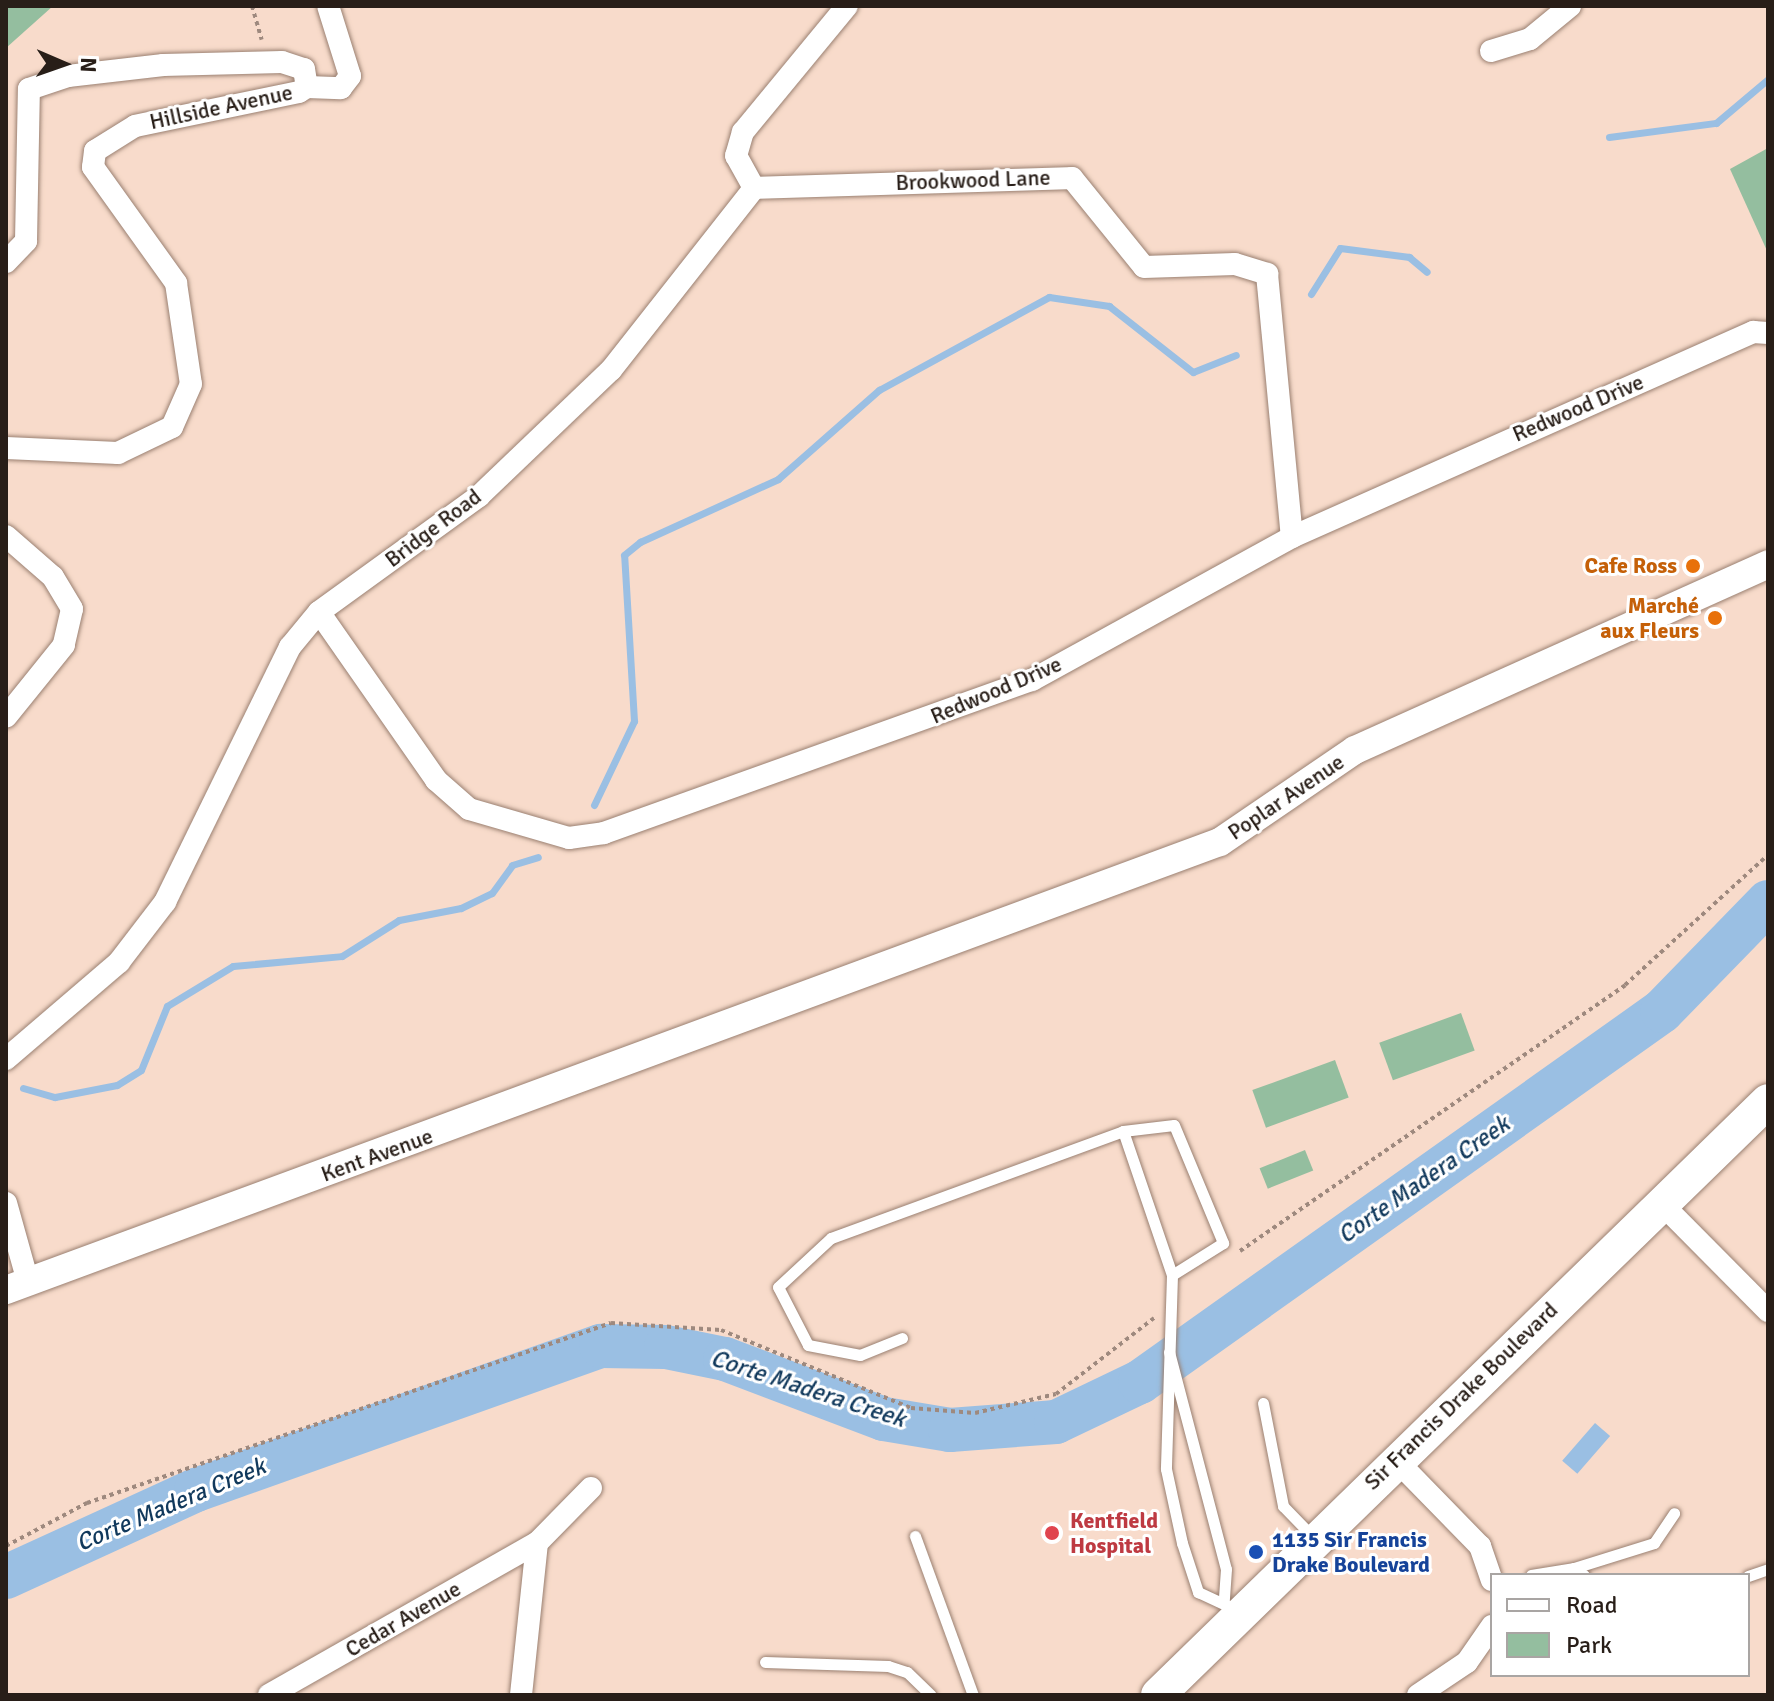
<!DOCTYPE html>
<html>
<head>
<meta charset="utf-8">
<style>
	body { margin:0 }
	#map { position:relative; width:1774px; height:1701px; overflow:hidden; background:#f8dbcb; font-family:Signika,sans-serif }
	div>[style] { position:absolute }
	.green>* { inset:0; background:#94be9f; transform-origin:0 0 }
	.water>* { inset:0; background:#9abfe3; transform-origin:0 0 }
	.stream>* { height:7px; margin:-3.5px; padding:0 3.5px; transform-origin:3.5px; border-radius:3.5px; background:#9abfe3 }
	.river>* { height:44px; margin:-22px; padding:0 22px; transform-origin:22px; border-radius:22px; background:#9abfe3 }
	.path>* { height:4px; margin-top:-2px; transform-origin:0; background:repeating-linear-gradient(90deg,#9e897e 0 4px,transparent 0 8px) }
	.roads { filter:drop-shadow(0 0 2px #9a8071) drop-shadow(0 0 2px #9a8071) }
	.service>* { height:11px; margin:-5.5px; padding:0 5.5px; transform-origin:5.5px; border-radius:5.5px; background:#fff }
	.minor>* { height:22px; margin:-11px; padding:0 11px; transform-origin:11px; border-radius:11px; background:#fff }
	.tertiary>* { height:28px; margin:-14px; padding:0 14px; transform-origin:14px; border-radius:14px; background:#fff }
	.primary>* { height:34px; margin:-17px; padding:0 17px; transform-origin:17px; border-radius:17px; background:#fff }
	.dots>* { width:22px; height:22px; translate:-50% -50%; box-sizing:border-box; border:4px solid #fff; border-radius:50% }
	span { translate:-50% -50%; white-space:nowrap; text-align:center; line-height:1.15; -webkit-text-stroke:6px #fff; paint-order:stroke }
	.street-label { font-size:22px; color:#281e18 }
	.food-label { font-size:22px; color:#c56008; font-weight:700 }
	.right { translate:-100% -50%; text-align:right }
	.health-label { font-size:22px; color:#be3a42; font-weight:700 }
	.left { translate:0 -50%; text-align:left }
	.transit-label { font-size:22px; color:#164399; font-weight:700 }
	.water-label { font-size:24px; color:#11395c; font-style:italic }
	.frame { position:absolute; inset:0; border:8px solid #281e18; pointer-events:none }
	.legend { position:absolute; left:1490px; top:1573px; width:260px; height:104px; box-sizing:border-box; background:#fff; border:2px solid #a9a5a3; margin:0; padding:10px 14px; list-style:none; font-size:24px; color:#281e18 }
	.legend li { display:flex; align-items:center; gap:16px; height:40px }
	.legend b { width:40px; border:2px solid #a9a5a3 }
	.north { position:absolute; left:24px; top:24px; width:80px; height:80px; -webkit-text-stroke:6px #fff; paint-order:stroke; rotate:92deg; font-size:22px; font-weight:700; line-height:32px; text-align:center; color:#281e18 }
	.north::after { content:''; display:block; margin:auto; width:28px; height:36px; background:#281e18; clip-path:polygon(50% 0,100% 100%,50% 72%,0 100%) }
</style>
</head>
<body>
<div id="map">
	<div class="green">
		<div style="clip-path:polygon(6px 6px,53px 6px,6px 48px)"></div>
		<div style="clip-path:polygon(1768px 148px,1768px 253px,1730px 169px)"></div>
		<div style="left:1461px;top:1013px;width:40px;height:87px;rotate:70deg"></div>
		<div style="left:1335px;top:1060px;width:40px;height:88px;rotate:70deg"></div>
		<div style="left:1305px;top:1150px;width:22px;height:49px;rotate:68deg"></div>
	</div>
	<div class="water">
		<div style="left:1595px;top:1423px;width:20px;height:50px;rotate:41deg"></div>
	</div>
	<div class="stream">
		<div style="left:1609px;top:137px;width:108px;rotate:-7.5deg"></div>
		<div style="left:1716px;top:123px;width:68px;rotate:-40.2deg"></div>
		<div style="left:1311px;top:294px;width:54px;rotate:-57.8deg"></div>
		<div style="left:1340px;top:248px;width:70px;rotate:7.4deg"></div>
		<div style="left:1409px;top:257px;width:23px;rotate:40deg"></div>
		<div style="left:594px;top:805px;width:93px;rotate:-64.5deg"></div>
		<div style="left:634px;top:721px;width:166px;rotate:-93.4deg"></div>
		<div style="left:624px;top:555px;width:21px;rotate:-39deg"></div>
		<div style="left:640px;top:542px;width:152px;rotate:-24.5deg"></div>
		<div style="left:778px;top:479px;width:135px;rotate:-41.4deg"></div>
		<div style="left:879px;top:390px;width:194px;rotate:-28.7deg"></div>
		<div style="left:1049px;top:297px;width:61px;rotate:8.5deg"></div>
		<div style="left:1109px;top:306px;width:107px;rotate:38.2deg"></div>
		<div style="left:1193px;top:372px;width:46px;rotate:-21.6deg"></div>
		<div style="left:23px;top:1088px;width:33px;rotate:16deg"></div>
		<div style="left:55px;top:1097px;width:63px;rotate:-11deg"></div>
		<div style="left:117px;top:1085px;width:28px;rotate:-32deg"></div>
		<div style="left:141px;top:1070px;width:69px;rotate:-67.9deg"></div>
		<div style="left:167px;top:1006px;width:77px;rotate:-31.2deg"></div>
		<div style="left:233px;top:966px;width:109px;rotate:-5.2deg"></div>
		<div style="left:342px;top:956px;width:67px;rotate:-32.3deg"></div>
		<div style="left:399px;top:920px;width:63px;rotate:-11deg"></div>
		<div style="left:461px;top:908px;width:34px;rotate:-26deg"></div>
		<div style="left:492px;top:893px;width:34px;rotate:-54deg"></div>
		<div style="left:512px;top:865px;width:27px;rotate:-17deg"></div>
	</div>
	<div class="river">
		<div style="left:6px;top:1577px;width:209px;rotate:-24.6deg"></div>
		<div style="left:196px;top:1490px;width:430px;rotate:-19.6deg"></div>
		<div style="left:601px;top:1346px;width:65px;rotate:0.9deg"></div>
		<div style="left:666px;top:1347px;width:60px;rotate:11.5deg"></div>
		<div style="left:725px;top:1359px;width:170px;rotate:20.7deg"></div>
		<div style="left:884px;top:1419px;width:67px;rotate:9.5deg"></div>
		<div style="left:950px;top:1430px;width:106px;rotate:-4.3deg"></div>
		<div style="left:1056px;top:1422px;width:93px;rotate:-25.5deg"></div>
		<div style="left:1140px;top:1382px;width:640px;rotate:-35.4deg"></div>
		<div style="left:1662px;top:1011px;width:152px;rotate:-45.8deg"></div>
	</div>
	<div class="path">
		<div style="left:252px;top:6px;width:35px;rotate:74deg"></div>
		<div style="left:1240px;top:1251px;width:468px;rotate:-34.6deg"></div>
		<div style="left:1625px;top:985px;width:193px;rotate:-42.3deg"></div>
		<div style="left:6px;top:1546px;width:92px;rotate:-28deg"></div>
		<div style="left:87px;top:1503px;width:554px;rotate:-18.96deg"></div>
		<div style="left:611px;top:1323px;width:110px;rotate:3.6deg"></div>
		<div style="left:721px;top:1330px;width:205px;rotate:22.3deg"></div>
		<div style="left:911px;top:1408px;width:64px;rotate:4.5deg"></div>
		<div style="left:975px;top:1413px;width:83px;rotate:-13.2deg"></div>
		<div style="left:1056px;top:1394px;width:124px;rotate:-37.8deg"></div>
	</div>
	<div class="roads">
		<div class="service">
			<div style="left:1123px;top:1131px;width:152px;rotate:71.2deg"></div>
			<div style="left:1172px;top:1275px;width:194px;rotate:91.8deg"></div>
			<div style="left:1166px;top:1469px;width:76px;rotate:77.8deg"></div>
			<div style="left:1182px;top:1543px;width:52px;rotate:71.9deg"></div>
			<div style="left:1198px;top:1592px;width:45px;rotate:24.9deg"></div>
			<div style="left:902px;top:1338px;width:45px;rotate:158deg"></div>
			<div style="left:860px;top:1355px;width:53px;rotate:-169.1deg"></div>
			<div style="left:808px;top:1345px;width:65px;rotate:-117.3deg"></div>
			<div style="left:778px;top:1287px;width:72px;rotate:-42.8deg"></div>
			<div style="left:831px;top:1238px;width:311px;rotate:-20.1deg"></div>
			<div style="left:1123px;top:1131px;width:51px;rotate:-6.7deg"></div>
			<div style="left:1174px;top:1125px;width:128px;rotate:67.4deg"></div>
			<div style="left:1223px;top:1243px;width:60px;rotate:147.9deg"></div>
			<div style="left:1169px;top:1352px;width:224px;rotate:75.3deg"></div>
			<div style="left:1226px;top:1569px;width:31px;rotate:94deg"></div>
			<div style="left:1263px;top:1403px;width:105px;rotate:79deg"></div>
			<div style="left:1283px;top:1506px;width:46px;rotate:45.9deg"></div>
			<div style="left:915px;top:1536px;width:169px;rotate:70deg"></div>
			<div style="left:1574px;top:1568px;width:84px;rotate:-17.4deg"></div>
			<div style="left:1654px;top:1543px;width:36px;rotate:-56deg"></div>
			<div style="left:1531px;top:1575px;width:44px;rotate:-9.2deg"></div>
			<div style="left:1574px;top:1568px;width:12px;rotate:35deg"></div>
			<div style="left:1748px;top:1576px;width:21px;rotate:-19deg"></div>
			<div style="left:765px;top:1662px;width:123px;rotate:1.9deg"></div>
			<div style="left:888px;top:1666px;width:20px;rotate:18deg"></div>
			<div style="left:907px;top:1672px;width:33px;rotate:44deg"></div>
		</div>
		<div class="minor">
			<div style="left:1491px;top:51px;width:41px;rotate:-17.1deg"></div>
			<div style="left:1530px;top:39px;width:52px;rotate:-39.5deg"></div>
			<div style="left:307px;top:87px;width:34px;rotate:2deg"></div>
			<div style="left:341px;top:88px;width:15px;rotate:-53deg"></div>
			<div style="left:350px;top:76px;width:73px;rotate:-107.4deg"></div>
			<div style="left:754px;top:188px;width:318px;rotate:-1.8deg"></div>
			<div style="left:1072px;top:178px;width:114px;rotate:51deg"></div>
			<div style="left:1144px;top:267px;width:91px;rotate:-1.9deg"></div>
			<div style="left:1235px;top:264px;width:34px;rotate:17deg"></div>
			<div style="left:1267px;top:274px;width:264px;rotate:84.6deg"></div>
			<div style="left:6px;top:262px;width:29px;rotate:-46deg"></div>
			<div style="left:26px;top:241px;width:152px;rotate:-88.9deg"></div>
			<div style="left:29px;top:89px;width:41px;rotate:-18.4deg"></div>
			<div style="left:68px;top:76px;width:96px;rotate:-6.6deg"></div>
			<div style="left:163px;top:65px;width:119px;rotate:-1.4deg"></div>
			<div style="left:282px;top:62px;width:23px;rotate:18deg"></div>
			<div style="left:304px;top:69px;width:18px;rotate:81deg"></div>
			<div style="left:307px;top:87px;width:9px;rotate:148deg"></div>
			<div style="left:299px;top:92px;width:167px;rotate:168.3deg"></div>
			<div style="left:135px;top:126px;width:47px;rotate:148deg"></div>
			<div style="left:95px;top:151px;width:16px;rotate:97deg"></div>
			<div style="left:93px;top:167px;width:143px;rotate:54.4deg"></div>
			<div style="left:176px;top:283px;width:102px;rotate:81.6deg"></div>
			<div style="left:191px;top:384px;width:47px;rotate:113.8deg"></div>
			<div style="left:172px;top:427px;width:60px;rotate:154.3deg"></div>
			<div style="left:118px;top:453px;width:112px;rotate:-177.4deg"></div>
			<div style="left:6px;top:536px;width:62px;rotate:41.1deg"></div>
			<div style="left:53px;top:577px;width:37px;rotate:59deg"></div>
			<div style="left:72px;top:609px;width:37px;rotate:103deg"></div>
			<div style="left:64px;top:645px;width:92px;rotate:128.9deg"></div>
			<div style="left:319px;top:612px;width:205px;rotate:55.1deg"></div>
			<div style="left:436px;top:780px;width:44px;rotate:41.3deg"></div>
			<div style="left:469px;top:809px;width:104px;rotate:16.2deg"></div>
			<div style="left:569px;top:838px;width:35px;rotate:-8deg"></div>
			<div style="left:604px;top:833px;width:455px;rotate:-19.7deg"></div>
			<div style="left:1032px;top:680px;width:297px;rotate:-28.8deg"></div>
			<div style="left:1292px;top:537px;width:505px;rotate:-23.97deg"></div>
			<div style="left:1753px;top:332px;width:15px;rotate:4deg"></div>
			<div style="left:6px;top:1059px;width:149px;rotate:-40.6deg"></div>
			<div style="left:119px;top:962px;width:76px;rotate:-52.5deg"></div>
			<div style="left:165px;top:902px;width:284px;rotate:-63.9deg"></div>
			<div style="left:290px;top:647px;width:45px;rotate:-50.4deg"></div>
			<div style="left:319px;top:612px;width:198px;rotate:-35.9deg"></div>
			<div style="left:479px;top:496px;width:182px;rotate:-43.7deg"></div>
			<div style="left:611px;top:370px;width:231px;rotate:-51.8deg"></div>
			<div style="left:754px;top:188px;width:37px;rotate:-119deg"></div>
			<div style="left:736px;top:156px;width:25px;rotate:-74deg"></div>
			<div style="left:743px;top:132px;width:163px;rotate:-50.5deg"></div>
			<div style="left:6px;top:1203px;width:82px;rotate:74.4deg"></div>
			<div style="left:1661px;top:1203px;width:152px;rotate:45.3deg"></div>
			<div style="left:1395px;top:1459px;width:122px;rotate:45.7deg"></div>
			<div style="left:1480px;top:1546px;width:36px;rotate:71deg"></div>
			<div style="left:269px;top:1695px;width:308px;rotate:-29.6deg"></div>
			<div style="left:537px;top:1543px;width:77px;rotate:-45.5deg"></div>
			<div style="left:521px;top:1695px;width:153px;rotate:-84deg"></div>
			<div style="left:1418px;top:1695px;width:59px;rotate:-34deg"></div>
			<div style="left:1467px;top:1662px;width:44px;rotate:-55.2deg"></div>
		</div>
		<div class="tertiary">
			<div style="left:6px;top:1290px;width:1294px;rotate:-20.26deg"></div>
			<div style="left:1220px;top:842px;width:163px;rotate:-34.3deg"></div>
			<div style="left:1355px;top:750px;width:453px;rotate:-24.2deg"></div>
		</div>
		<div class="primary">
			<div style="left:1158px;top:1695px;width:851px;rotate:-44.24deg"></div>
		</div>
	</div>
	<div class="dots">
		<div style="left:1693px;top:566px;background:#e8710a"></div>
		<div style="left:1715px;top:618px;background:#e8710a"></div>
		<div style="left:1052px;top:1533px;background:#e0444e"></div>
		<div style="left:1256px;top:1552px;background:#1a4fb4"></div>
	</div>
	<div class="street-label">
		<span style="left:221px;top:107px;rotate:-12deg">Hillside Avenue</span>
		<span style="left:973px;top:180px;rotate:-2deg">Brookwood Lane</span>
		<span style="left:1578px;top:408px;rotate:-23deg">Redwood Drive</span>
		<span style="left:433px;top:528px;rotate:-37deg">Bridge Road</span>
		<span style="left:996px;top:690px;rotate:-23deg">Redwood Drive</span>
		<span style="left:1286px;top:797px;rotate:-34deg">Poplar Avenue</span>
		<span style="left:377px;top:1155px;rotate:-20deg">Kent Avenue</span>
		<span style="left:1461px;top:1396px;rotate:-44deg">Sir Francis Drake Boulevard</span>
		<span style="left:403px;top:1619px;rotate:-30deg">Cedar Avenue</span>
	</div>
	<div class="food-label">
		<span class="right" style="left:1677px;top:566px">Cafe Ross</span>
		<span class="right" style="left:1699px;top:618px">Marché<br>aux Fleurs</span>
	</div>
	<div class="health-label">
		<span class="left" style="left:1070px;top:1533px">Kentfield<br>Hospital</span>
	</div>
	<div class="transit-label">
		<span class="left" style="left:1272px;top:1552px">1135 Sir Francis<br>Drake Boulevard</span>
	</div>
	<div class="water-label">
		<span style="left:1424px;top:1180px;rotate:-35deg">Corte Madera Creek</span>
		<span style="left:808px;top:1389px;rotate:18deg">Corte Madera Creek</span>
		<span style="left:171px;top:1505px;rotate:-23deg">Corte Madera Creek</span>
	</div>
	<div class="frame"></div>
	<ul class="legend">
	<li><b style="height:10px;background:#fff"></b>Road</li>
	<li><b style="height:22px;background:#94be9f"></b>Park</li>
	</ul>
	<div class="north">N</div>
</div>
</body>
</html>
